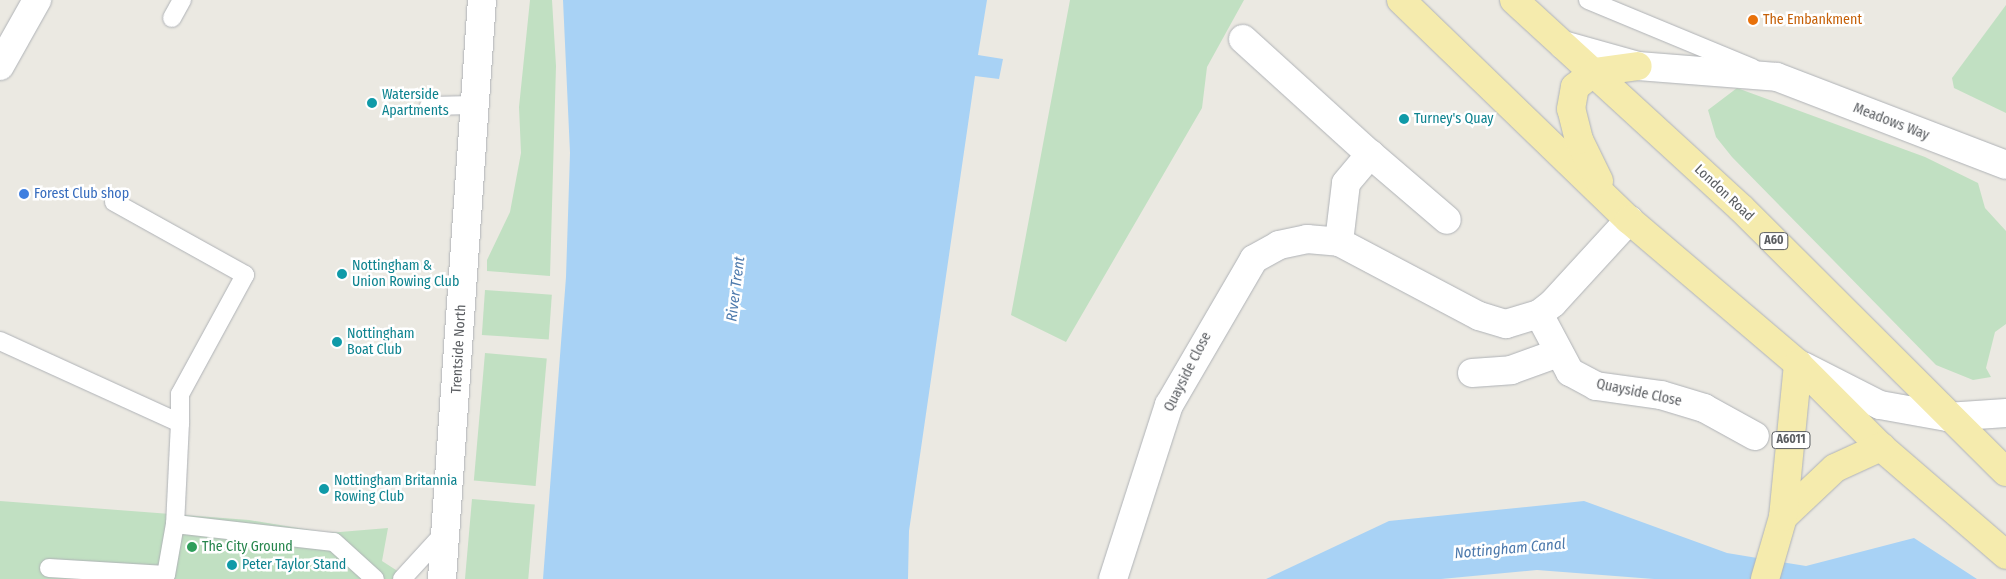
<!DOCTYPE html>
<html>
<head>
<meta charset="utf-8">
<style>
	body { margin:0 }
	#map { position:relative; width:2006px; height:579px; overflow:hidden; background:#ebe9e2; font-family:"Fira Sans Condensed",sans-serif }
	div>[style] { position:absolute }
	.green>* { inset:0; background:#c1e0c2; transform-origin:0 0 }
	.water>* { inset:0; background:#a8d2f5 }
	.roads { filter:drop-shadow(0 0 1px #afb2b6) drop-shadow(0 0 1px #afb2b6) }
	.lane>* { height:18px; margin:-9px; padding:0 9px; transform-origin:9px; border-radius:9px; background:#fff }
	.street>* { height:28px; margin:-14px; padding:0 14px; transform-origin:14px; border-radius:14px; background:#fff }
	.secondary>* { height:28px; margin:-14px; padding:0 14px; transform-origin:14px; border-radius:14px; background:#fff }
	.primary>* { height:28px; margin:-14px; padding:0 14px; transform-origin:14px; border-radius:14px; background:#f5ebad }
	.dots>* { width:14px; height:14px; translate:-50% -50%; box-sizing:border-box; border:2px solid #fff; border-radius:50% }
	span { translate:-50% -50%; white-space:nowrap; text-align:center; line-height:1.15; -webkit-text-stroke:5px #fff; paint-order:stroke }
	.shield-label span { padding:1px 4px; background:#fff; border:1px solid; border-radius:4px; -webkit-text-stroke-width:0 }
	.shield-label { font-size:12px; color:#5a5d61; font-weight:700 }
	.food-label { font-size:14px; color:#c56008 }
	.left { translate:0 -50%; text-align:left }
	.culture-label { font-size:14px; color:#0d838f }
	.street-label { font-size:14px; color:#5a5d61 }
	.shop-label { font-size:14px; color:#366cbe }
	.leisure-label { font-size:14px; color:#27864d }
	.water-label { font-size:15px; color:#4c79ac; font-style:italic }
</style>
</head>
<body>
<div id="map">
	<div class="green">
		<div style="clip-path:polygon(530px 0,552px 0,556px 66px,550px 276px,487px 271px,487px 260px,510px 212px,521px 153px,519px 107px)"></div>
		<div style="clip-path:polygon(1070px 0,1244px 0,1207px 67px,1202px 108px,1066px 342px,1011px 315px)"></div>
		<div style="clip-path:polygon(2006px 5px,2006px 113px,1954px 88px,1952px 78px)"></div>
		<div style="clip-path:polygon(1737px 88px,1925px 157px,1978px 183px,1985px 208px,2006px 231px,2006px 324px,1995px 332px,1986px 368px,1991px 377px,1973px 380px,1936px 365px,1732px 157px,1716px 137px,1708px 110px)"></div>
		<div style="left:485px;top:290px;width:67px;height:45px;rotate:4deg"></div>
		<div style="left:485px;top:353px;width:62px;height:128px;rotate:5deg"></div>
		<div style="left:472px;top:499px;width:63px;height:81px;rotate:5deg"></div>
		<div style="clip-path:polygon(0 501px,249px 520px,328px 533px,388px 528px,382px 561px,410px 579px,0 579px)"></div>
	</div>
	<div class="water">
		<div style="clip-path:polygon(563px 0,987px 0,978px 55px,1003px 59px,999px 79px,975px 76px,909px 531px,908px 579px,543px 579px,566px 277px,570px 153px)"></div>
		<div style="clip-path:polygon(1584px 501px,1727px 553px,1806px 566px,1914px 538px,1977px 579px,1654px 579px,1537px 570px,1441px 579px,1266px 579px,1389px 521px)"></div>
	</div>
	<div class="roads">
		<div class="lane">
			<div style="left:1588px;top:0;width:178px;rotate:22.5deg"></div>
			<div style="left:172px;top:18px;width:21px;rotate:-61deg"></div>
			<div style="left:429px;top:106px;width:45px;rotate:-1.3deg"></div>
			<div style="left:114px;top:202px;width:150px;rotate:29.1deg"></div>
			<div style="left:245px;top:275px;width:136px;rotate:118.6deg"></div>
			<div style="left:180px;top:394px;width:29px;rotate:90deg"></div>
			<div style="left:0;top:341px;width:198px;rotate:24.5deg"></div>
			<div style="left:180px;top:423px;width:101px;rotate:92.8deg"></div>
			<div style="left:175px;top:524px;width:160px;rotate:6.5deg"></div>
			<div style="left:334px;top:542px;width:55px;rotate:42.1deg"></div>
			<div style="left:49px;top:568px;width:117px;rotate:3.4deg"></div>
			<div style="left:166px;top:575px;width:52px;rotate:-80deg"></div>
			<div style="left:402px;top:579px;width:65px;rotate:-47.5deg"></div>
		</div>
		<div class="street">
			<div style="left:1243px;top:39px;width:171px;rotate:42.2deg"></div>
			<div style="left:0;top:66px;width:76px;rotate:-60.7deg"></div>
			<div style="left:1339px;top:242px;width:59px;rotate:-83.2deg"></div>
			<div style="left:1346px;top:183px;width:38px;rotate:-50deg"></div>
			<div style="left:1370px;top:154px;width:101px;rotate:40.6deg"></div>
			<div style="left:1539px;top:314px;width:66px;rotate:61.9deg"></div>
			<div style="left:1570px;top:372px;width:30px;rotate:28deg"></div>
			<div style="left:1596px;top:386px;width:66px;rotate:7.9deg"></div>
			<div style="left:1661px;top:395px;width:45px;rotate:16.8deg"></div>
			<div style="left:1704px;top:408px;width:58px;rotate:28.8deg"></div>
			<div style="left:1472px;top:373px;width:39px;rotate:-4deg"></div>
			<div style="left:1511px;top:370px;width:50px;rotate:-19.9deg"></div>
			<div style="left:442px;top:579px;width:580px;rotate:-86.05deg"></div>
			<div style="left:1113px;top:579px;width:183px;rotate:-72.2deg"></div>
			<div style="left:1169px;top:405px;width:169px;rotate:-59.8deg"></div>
			<div style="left:1254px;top:259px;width:29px;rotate:-29deg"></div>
			<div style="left:1279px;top:245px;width:29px;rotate:-12deg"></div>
			<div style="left:1307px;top:239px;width:32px;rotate:5deg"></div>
			<div style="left:1339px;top:242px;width:158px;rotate:27.9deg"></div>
			<div style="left:1479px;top:316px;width:28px;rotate:17deg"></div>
			<div style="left:1506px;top:324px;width:34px;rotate:-17deg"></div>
			<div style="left:1539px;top:314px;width:18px;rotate:-38deg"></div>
			<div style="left:1553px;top:303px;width:113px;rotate:-47.5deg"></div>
		</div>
		<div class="secondary">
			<div style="left:1563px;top:45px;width:78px;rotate:15.6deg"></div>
			<div style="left:1638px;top:66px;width:139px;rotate:4.5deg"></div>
			<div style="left:1777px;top:77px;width:245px;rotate:21deg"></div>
			<div style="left:1803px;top:366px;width:86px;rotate:26.9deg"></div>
			<div style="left:1880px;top:405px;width:68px;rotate:10.2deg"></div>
			<div style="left:1947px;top:417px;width:59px;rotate:-3.9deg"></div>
		</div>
		<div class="primary">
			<div style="left:1401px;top:0;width:317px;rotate:44deg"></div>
			<div style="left:1629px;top:220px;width:222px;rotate:40.4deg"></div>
			<div style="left:1798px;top:364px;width:117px;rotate:45deg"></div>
			<div style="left:1881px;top:447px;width:165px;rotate:40.8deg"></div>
			<div style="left:1514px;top:0;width:308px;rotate:42.5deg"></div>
			<div style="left:1741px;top:208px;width:374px;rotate:44.9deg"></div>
			<div style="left:1599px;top:181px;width:46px;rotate:-116deg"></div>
			<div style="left:1579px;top:140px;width:32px;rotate:-104deg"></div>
			<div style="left:1571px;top:109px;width:22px;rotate:-80deg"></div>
			<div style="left:1575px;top:87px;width:24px;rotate:-38deg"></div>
			<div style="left:1594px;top:72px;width:44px;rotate:-7.8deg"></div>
			<div style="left:1783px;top:517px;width:71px;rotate:-43.3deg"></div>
			<div style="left:1835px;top:468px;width:51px;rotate:-24.5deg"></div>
			<div style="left:1765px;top:579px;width:65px;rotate:-73.8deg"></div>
			<div style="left:1783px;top:517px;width:154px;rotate:-84.4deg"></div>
		</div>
	</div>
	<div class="dots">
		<div style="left:1753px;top:20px;background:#e8710a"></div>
		<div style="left:372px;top:103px;background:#0f9aa8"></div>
		<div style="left:1404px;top:119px;background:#0f9aa8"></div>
		<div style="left:24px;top:194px;background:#3f7fe0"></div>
		<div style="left:342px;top:274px;background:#0f9aa8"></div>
		<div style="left:337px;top:342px;background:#0f9aa8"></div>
		<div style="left:324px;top:489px;background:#0f9aa8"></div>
		<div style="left:192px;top:547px;background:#2e9e5b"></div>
		<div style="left:232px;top:565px;background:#0f9aa8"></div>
	</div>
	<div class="shield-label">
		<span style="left:1774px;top:241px">A60</span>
		<span style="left:1791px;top:440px">A6011</span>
	</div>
	<div class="food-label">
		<span class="left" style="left:1763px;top:20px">The Embankment</span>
	</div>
	<div class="culture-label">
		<span class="left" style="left:382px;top:103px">Waterside<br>Apartments</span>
		<span class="left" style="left:1414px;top:119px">Turney's Quay</span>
		<span class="left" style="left:352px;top:274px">Nottingham &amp;<br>Union Rowing Club</span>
		<span class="left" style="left:347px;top:342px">Nottingham<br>Boat Club</span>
		<span class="left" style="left:334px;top:489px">Nottingham Britannia<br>Rowing Club</span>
		<span class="left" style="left:242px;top:565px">Peter Taylor Stand</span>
	</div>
	<div class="street-label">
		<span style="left:1891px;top:122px;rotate:21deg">Meadows Way</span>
		<span style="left:1724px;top:193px;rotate:43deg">London Road</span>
		<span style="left:459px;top:349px;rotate:-87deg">Trentside North</span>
		<span style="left:1188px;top:372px;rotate:-63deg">Quayside Close</span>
		<span style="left:1639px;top:393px;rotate:12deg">Quayside Close</span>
	</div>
	<div class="shop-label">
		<span class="left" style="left:34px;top:194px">Forest Club shop</span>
	</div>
	<div class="leisure-label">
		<span class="left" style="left:202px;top:547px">The City Ground</span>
	</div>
	<div class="water-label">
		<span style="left:736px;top:289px;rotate:-83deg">River Trent</span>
		<span style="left:1510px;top:549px;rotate:-5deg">Nottingham Canal</span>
	</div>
</div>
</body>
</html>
